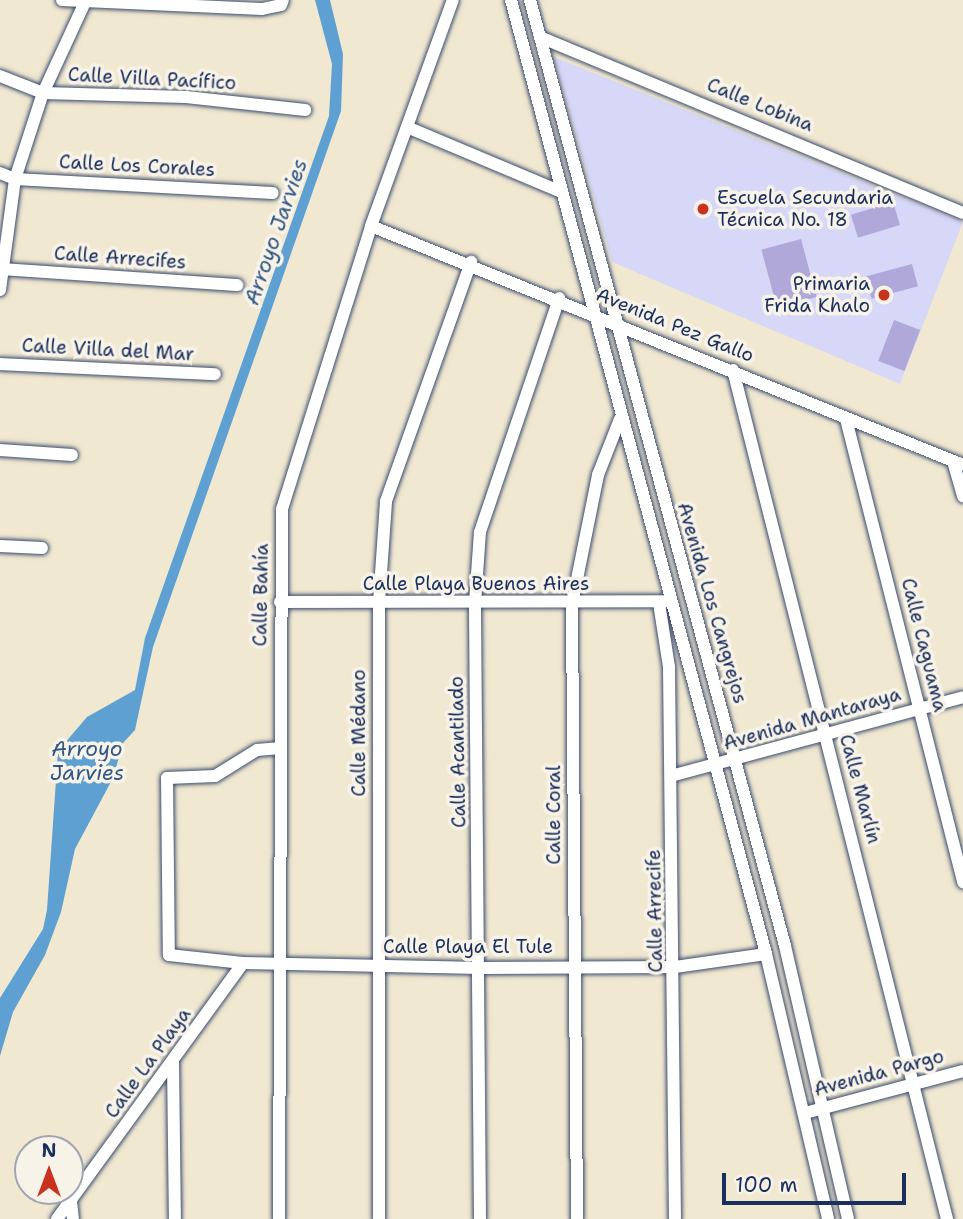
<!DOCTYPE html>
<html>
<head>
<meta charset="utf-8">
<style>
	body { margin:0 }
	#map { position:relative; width:963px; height:1219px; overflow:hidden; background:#f0e8d0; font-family:"Shantell Sans",sans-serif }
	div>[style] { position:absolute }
	.built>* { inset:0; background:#d7d7f8 }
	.water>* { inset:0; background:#5ea0d1 }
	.building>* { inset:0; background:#b1a8da; transform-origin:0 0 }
	.roads { filter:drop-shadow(0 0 2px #3b4b6f) drop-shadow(0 0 2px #3b4b6f) }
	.street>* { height:12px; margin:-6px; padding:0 6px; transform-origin:6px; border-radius:6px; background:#fff }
	.dots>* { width:19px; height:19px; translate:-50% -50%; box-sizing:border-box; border:4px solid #f7f3e8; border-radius:50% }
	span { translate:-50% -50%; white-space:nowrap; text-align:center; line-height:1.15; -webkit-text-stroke:7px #f7f3e8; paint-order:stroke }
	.street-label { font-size:19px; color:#1b2f5e }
	.poi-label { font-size:19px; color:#1b2f5e }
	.left { translate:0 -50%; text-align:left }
	.right { translate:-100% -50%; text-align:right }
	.water-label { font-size:21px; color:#325786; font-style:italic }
	.north { position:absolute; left:14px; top:1135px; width:70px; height:70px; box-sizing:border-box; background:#f7f3e8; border:2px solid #9fa5b1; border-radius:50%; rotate:0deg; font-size:19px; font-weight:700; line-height:28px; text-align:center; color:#1b2f5e }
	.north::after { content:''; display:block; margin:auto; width:24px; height:32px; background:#c8321e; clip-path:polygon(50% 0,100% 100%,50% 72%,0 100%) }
	.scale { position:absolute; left:722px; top:1173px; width:184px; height:32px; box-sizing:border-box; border:4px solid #1b2f5e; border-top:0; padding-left:9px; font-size:21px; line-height:24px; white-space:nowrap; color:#1b2f5e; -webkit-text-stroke:5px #f7f3e8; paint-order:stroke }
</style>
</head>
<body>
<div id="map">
	<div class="built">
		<div style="clip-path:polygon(554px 57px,963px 222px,900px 384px,612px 262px)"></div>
	</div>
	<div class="water">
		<div style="clip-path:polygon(315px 0,330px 0,343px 54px,341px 111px,153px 647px,135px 730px,123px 743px,113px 778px,75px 849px,61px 912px,45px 955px,13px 1012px,0 1056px,0 998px,43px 929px,47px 910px,58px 751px,87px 717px,135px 690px,145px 638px,329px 116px,332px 64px)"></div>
	</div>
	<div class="building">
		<div style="left:893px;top:202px;width:24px;height:44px;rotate:73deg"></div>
		<div style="left:801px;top:239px;width:60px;height:41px;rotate:75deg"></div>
		<div style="left:912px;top:264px;width:23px;height:48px;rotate:75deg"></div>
		<div style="left:894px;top:320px;width:28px;height:44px;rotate:21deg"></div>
	</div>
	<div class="roads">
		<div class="street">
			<div style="left:62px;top:0;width:200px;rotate:2.6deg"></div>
			<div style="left:262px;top:9px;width:19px;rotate:-12deg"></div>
			<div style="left:281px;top:5px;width:5px;rotate:-68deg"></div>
			<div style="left:511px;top:0;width:987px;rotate:75.03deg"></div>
			<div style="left:766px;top:954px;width:272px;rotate:76.8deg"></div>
			<div style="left:530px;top:0;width:980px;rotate:74.91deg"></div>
			<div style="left:785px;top:946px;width:280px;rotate:77deg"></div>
			<div style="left:540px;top:37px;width:458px;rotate:22.6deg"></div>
			<div style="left:0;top:76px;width:46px;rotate:21.6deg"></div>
			<div style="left:43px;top:93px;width:143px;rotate:1.6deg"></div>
			<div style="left:186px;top:97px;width:120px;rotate:6.2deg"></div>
			<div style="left:407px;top:127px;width:168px;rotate:22.8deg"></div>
			<div style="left:0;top:173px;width:16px;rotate:22deg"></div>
			<div style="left:15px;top:179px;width:258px;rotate:3.1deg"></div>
			<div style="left:371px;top:226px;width:638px;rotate:21.98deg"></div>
			<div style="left:0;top:269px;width:238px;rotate:3.9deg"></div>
			<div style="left:0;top:290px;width:112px;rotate:-82.3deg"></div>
			<div style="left:15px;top:179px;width:90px;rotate:-72deg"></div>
			<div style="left:43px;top:93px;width:102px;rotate:-65.2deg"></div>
			<div style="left:0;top:364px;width:215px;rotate:2.7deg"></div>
			<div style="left:733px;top:370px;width:876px;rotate:75.85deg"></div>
			<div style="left:846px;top:419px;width:478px;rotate:75.8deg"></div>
			<div style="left:0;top:450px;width:72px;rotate:4deg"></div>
			<div style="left:953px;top:461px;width:37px;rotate:74deg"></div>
			<div style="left:0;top:546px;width:42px;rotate:2.7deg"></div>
			<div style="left:280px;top:602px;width:388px;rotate:-0.1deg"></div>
			<div style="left:659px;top:603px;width:65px;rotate:81.1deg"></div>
			<div style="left:669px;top:667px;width:552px;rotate:89.38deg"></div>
			<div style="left:280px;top:748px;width:23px;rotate:175deg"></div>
			<div style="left:257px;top:750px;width:49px;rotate:148.2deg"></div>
			<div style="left:215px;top:776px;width:48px;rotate:177.6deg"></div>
			<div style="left:167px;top:778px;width:177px;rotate:89.4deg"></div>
			<div style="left:169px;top:955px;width:74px;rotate:6.2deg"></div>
			<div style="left:243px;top:963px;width:238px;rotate:1.2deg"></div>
			<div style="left:481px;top:968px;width:194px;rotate:-0.3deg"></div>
			<div style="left:675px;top:967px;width:92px;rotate:-8.1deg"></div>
			<div style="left:671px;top:776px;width:302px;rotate:-15.1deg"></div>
			<div style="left:173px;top:1062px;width:157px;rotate:89.3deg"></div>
			<div style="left:805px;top:1113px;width:163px;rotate:-14.9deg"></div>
			<div style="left:71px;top:1201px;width:18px;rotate:84deg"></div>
			<div style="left:57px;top:1219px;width:316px;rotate:-54deg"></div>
			<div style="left:279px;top:1219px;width:710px;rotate:-89.76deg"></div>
			<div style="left:282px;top:509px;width:297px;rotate:-72.5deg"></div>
			<div style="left:371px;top:226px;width:240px;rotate:-70.1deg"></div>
			<div style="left:379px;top:1219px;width:617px;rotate:-90deg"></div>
			<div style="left:379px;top:602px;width:101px;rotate:-86deg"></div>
			<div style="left:386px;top:501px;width:254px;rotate:-70.4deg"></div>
			<div style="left:480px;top:1219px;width:616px;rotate:-90.47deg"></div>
			<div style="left:475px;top:603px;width:71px;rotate:-86deg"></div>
			<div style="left:480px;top:532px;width:247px;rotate:-71.3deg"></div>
			<div style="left:577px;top:1219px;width:615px;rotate:-90.47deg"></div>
			<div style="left:572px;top:604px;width:132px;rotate:-78.6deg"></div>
			<div style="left:598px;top:475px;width:60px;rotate:-68.6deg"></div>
		</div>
	</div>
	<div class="dots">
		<div style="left:703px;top:209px;background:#c8321e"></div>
		<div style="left:884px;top:295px;background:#c8321e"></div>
	</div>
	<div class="street-label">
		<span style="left:152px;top:79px;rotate:3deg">Calle Villa Pacífico</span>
		<span style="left:760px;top:105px;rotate:22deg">Calle Lobina</span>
		<span style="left:137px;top:166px;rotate:3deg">Calle Los Corales</span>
		<span style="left:120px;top:258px;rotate:4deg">Calle Arrecifes</span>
		<span style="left:675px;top:325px;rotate:22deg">Avenida Pez Gallo</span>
		<span style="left:108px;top:350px;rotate:3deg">Calle Villa del Mar</span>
		<span style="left:476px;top:584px">Calle Playa Buenos Aires</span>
		<span style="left:261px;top:595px;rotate:-89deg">Calle Bahía</span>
		<span style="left:712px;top:603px;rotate:74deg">Avenida Los Cangrejos</span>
		<span style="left:924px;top:645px;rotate:76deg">Calle Caguama</span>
		<span style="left:812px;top:719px;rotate:-16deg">Avenida Mantaraya</span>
		<span style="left:359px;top:733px;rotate:-90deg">Calle Médano</span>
		<span style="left:458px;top:752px;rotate:-91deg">Calle Acantilado</span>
		<span style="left:860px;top:789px;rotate:75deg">Calle Marlín</span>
		<span style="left:554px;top:815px;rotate:-90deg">Calle Coral</span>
		<span style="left:655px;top:911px;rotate:-91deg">Calle Arrecife</span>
		<span style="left:468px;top:947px">Calle Playa El Tule</span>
		<span style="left:148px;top:1063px;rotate:-54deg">Calle La Playa</span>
		<span style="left:879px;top:1073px;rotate:-15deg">Avenida Pargo</span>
	</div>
	<div class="poi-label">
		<span class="left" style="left:717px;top:209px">Escuela Secundaria<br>Técnica No. 18</span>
		<span class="right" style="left:870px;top:295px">Primaria<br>Frida Khalo</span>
	</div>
	<div class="water-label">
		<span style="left:276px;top:232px;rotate:-71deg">Arroyo Jarvies</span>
		<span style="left:87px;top:761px">Arroyo<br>Jarvies</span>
	</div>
	<div class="north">N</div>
	<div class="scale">100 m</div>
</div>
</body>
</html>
